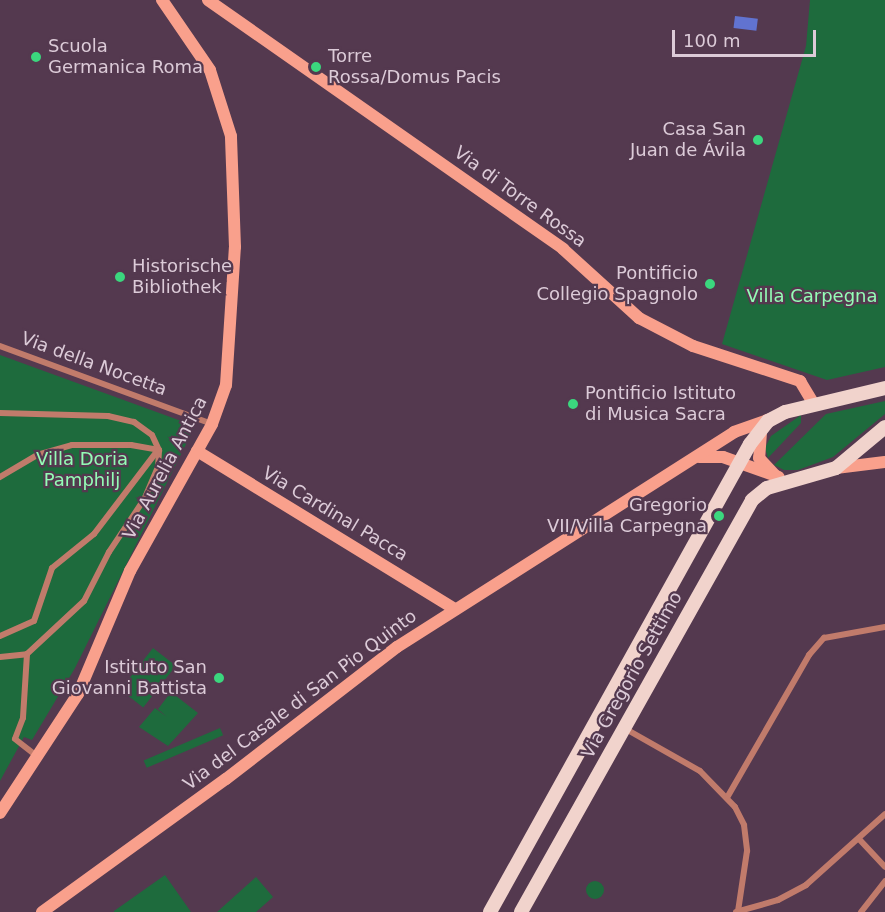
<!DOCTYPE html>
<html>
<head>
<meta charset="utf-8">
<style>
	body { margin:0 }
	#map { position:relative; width:885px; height:912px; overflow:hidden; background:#54394f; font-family:"DejaVu Sans",sans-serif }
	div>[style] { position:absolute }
	.green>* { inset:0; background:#1e6b3d; transform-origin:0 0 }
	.round { border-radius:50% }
	.water>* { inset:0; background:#6173d0; transform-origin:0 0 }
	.street>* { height:6px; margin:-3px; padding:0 3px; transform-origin:3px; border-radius:3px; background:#c17b6b }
	.secondary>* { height:12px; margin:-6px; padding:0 6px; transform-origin:6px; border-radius:6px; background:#f9a08c }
	.primary>* { height:14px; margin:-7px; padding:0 7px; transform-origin:7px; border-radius:7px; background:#f1d3cc }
	.dots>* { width:16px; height:16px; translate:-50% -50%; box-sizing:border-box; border:3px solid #54394f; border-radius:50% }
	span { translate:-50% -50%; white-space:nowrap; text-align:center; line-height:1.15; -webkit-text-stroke:4.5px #54394f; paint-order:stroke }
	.poi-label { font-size:18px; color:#dccbd8 }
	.left { translate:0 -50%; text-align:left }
	.right { translate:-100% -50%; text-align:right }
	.street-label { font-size:18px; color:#dccbd8 }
	.park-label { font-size:18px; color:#94fdb6 }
	.scale { position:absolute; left:672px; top:30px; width:144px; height:27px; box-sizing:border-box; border:3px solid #dccbd8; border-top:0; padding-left:8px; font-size:18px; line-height:21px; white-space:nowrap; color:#dccbd8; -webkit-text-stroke:4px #54394f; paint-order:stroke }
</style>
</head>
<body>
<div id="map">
	<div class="green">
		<div style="clip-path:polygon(810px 0,885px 0,885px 367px,827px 380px,722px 344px,806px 46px)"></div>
		<div style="clip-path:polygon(0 355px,195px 426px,75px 668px,32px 740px,24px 737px,0 781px)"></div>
		<div style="clip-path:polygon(885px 401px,885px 414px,833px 457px,798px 470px,784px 470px,774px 465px,826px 414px)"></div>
		<div style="clip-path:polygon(801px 415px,801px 423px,768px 458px,765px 448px,771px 436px)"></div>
		<div style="left:153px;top:648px;width:29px;height:53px;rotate:38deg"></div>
		<div style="clip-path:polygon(171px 692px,198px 713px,168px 746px,139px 727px,155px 708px,167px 717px,158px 709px)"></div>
		<div style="left:220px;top:728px;width:8px;height:83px;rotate:67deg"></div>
		<div style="clip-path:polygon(165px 875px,191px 912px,114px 912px,114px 911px)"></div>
		<div style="clip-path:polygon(256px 877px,273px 897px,256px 912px,217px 912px)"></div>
		<div class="round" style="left:586px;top:881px;width:18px;height:18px"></div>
	</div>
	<div class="water">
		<div style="left:735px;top:16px;width:23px;height:12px;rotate:7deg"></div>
	</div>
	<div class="street">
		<div style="left:0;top:346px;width:226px;rotate:20.2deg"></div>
		<div style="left:0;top:413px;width:108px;rotate:1.6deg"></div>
		<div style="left:108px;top:416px;width:27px;rotate:13deg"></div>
		<div style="left:134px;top:422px;width:22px;rotate:36deg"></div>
		<div style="left:152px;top:435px;width:17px;rotate:65deg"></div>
		<div style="left:159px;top:450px;width:17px;rotate:93deg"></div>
		<div style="left:158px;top:467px;width:34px;rotate:113deg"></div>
		<div style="left:145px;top:498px;width:65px;rotate:123.7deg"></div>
		<div style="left:109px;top:552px;width:55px;rotate:117deg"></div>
		<div style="left:84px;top:601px;width:78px;rotate:137.1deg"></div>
		<div style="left:27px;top:654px;width:64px;rotate:93.6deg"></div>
		<div style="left:23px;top:718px;width:22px;rotate:111deg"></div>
		<div style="left:15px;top:739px;width:29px;rotate:38deg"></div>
		<div style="left:0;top:477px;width:43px;rotate:-30.7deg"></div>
		<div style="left:37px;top:455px;width:36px;rotate:-16deg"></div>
		<div style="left:72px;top:445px;width:59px"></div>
		<div style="left:131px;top:445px;width:28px;rotate:10deg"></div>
		<div style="left:0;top:636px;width:37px;rotate:-24deg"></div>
		<div style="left:34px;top:621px;width:56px;rotate:-71.2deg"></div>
		<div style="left:52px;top:568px;width:54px;rotate:-39deg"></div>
		<div style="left:94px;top:534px;width:106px;rotate:-52.7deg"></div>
		<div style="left:0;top:657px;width:27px;rotate:-6deg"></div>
		<div style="left:624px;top:728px;width:87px;rotate:29.5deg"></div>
		<div style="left:700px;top:771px;width:50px;rotate:45.8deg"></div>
		<div style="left:735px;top:807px;width:20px;rotate:63deg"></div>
		<div style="left:744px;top:825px;width:26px;rotate:83deg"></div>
		<div style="left:747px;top:851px;width:61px;rotate:98.5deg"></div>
		<div style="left:728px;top:796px;width:163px;rotate:-60.1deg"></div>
		<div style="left:809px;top:655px;width:23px;rotate:-49deg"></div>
		<div style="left:824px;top:638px;width:62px;rotate:-10.2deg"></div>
		<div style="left:859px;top:839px;width:38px;rotate:47deg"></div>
		<div style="left:736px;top:912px;width:44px;rotate:-15.9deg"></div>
		<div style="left:778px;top:900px;width:32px;rotate:-28deg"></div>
		<div style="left:806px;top:885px;width:106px;rotate:-41.9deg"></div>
		<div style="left:861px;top:912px;width:39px;rotate:-52deg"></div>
	</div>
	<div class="secondary">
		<div style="left:208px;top:0;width:434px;rotate:35deg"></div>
		<div style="left:563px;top:249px;width:103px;rotate:42.2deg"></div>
		<div style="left:639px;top:318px;width:61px;rotate:27.4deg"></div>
		<div style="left:693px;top:346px;width:113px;rotate:18.1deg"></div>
		<div style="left:800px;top:381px;width:26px;rotate:59deg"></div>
		<div style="left:761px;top:432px;width:26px;rotate:94deg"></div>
		<div style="left:759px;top:458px;width:25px;rotate:47deg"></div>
		<div style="left:197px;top:451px;width:303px;rotate:31.5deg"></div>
		<div style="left:699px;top:457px;width:24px"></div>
		<div style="left:723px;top:457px;width:59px;rotate:19.7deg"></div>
		<div style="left:836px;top:468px;width:49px;rotate:-7deg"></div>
		<div style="left:0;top:813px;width:142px;rotate:-56.8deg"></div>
		<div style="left:78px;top:694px;width:134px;rotate:-67.1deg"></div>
		<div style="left:130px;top:571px;width:168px;rotate:-60.8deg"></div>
		<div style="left:212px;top:424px;width:41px;rotate:-70.3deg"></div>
		<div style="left:226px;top:385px;width:138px;rotate:-86.3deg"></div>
		<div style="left:235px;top:247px;width:111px;rotate:-92.1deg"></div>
		<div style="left:231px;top:136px;width:69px;rotate:-107.7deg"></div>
		<div style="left:210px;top:70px;width:85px;rotate:-124.4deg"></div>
		<div style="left:42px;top:912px;width:227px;rotate:-35.9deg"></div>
		<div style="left:226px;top:779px;width:216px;rotate:-37.7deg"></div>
		<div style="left:397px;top:647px;width:400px;rotate:-32.5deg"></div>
		<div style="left:734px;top:432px;width:41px;rotate:-19.7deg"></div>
	</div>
	<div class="primary">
		<div style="left:490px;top:912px;width:535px;rotate:-60.95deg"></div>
		<div style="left:750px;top:444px;width:29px;rotate:-52deg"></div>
		<div style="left:768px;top:421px;width:19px;rotate:-28deg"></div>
		<div style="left:785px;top:412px;width:103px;rotate:-13.5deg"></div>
		<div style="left:521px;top:912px;width:472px;rotate:-60.7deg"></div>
		<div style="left:752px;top:500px;width:19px;rotate:-39deg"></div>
		<div style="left:767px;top:488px;width:72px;rotate:-16.2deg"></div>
		<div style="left:836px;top:468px;width:64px;rotate:-39.9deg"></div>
	</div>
	<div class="dots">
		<div style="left:36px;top:57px;background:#3bd77e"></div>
		<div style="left:316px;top:67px;background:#3bd77e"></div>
		<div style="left:758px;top:140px;background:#3bd77e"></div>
		<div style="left:120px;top:277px;background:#3bd77e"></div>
		<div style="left:710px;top:284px;background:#3bd77e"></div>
		<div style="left:573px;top:404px;background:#3bd77e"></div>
		<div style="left:719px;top:516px;background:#3bd77e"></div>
		<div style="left:219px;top:678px;background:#3bd77e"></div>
	</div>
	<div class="poi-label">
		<span class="left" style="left:48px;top:57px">Scuola<br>Germanica Roma</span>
		<span class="left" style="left:328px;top:67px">Torre<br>Rossa/Domus Pacis</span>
		<span class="right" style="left:746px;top:140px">Casa San<br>Juan de Ávila</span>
		<span class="left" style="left:132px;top:277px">Historische<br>Bibliothek</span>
		<span class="right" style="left:698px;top:284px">Pontificio<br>Collegio Spagnolo</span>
		<span class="left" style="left:585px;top:404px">Pontificio Istituto<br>di Musica Sacra</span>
		<span class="right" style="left:707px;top:516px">Gregorio<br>VII/Villa Carpegna</span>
		<span class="right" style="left:207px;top:678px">Istituto San<br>Giovanni Battista</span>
	</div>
	<div class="street-label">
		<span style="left:520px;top:197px;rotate:36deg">Via di Torre Rossa</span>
		<span style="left:94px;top:364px;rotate:20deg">Via della Nocetta</span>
		<span style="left:165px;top:468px;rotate:-62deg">Via Aurelia Antica</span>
		<span style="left:335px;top:514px;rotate:31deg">Via Cardinal Pacca</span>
		<span style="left:632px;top:675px;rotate:-61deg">Via Gregorio Settimo</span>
		<span style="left:300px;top:700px;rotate:-37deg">Via del Casale di San Pio Quinto</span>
	</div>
	<div class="park-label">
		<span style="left:812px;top:296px">Villa Carpegna</span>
		<span style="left:82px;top:470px">Villa Doria<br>Pamphilj</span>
	</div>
	<div class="scale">100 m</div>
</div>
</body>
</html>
